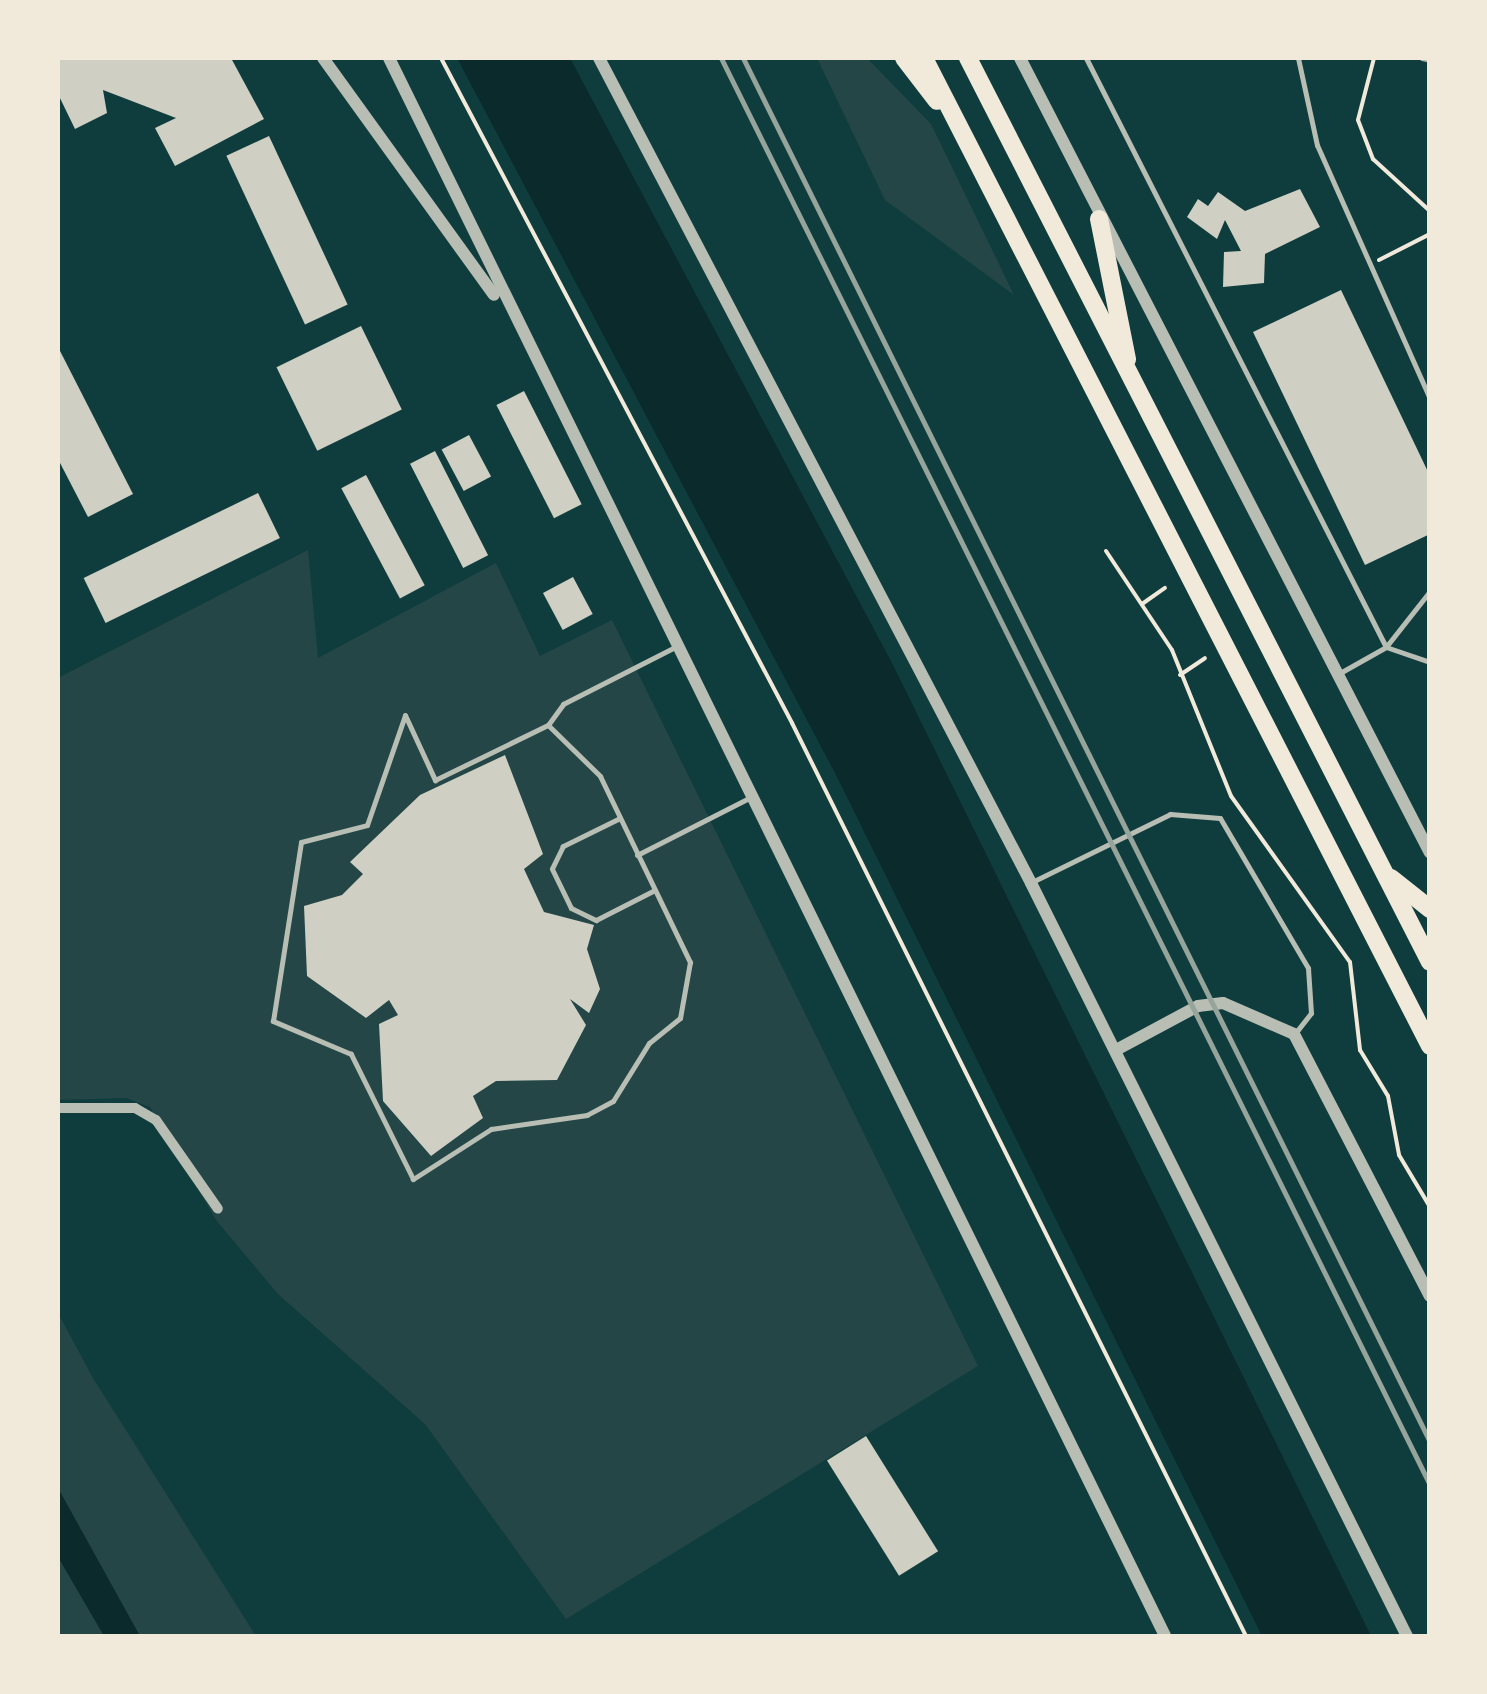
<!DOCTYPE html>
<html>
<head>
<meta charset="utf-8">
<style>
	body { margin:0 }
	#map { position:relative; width:1487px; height:1694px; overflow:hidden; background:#0f3d3e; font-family:Jost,sans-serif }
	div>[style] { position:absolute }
	.green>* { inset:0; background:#244646 }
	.water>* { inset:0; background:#0a2a2b }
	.building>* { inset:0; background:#cfcfc3; transform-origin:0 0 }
	.path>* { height:4px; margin:-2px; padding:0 2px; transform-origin:2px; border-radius:2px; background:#f1e9da }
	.service>* { height:5px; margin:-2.5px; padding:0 2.5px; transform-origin:2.5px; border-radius:2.5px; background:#b8beb3 }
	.minor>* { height:10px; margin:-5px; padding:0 5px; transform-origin:5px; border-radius:5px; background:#b8beb3 }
	.tertiary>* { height:12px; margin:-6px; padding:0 6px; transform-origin:6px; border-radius:6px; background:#b8beb3 }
	.trunk>* { height:18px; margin:-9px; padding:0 9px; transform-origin:9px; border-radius:9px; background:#f1e9da }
	.rail>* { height:5px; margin:-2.5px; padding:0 2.5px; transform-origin:2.5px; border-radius:2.5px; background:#97a49c }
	span { translate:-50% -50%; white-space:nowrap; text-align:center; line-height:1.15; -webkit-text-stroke:9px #f1e9da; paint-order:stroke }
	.frame { position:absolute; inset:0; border:60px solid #f1e9da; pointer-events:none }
</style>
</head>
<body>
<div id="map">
	<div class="green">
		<div style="clip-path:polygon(817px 58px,867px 58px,931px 124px,1014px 295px,885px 200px)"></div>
		<div style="clip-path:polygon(308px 550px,318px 658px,496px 563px,540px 656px,612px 620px,978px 1366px,566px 1619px,425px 1424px,278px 1294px,216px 1220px,150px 1107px,126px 1098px,58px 1100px,58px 678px)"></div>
		<div style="clip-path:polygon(58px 1313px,93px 1378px,256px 1636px,58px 1636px)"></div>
	</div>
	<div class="water">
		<div style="clip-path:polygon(457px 58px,570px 58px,893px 665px,1371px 1636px,1262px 1636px,836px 775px)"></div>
		<div style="clip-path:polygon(58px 1488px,140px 1636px,104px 1636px,58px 1557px)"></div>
	</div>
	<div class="building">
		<div style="clip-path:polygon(58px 58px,231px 58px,264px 119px,175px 166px,155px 128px,176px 118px,103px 90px,107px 113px,75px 129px,58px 94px)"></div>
		<div style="left:269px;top:136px;width:186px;height:47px;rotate:65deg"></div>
		<div style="clip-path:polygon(1300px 189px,1320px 227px,1265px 254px,1264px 283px,1223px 287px,1224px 252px,1241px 251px,1225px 220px,1217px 239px,1187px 217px,1198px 199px,1208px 206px,1218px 192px,1245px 211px)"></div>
		<div style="clip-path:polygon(1341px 290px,1430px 476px,1430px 534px,1365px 565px,1253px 332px)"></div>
		<div style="left:361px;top:326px;width:93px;height:94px;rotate:64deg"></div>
		<div style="clip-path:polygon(58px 347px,133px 494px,88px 517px,58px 459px)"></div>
		<div style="left:524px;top:391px;width:127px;height:31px;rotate:63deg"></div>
		<div style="left:469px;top:435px;width:47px;height:31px;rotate:62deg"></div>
		<div style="left:435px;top:451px;width:117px;height:28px;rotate:63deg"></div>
		<div style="left:366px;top:475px;width:125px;height:28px;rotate:62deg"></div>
		<div style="left:258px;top:493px;width:50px;height:194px;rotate:64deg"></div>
		<div style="left:573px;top:577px;width:42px;height:34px;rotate:62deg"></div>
		<div style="clip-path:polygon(505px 755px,543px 854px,524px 869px,544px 912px,594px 925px,587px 949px,600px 989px,589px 1013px,570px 999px,586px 1025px,557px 1080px,496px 1081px,473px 1096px,483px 1118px,431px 1156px,383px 1101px,379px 1024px,398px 1015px,389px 1000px,366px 1018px,307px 976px,304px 906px,342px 895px,363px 874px,350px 862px,420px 795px)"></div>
		<div style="left:866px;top:1436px;width:136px;height:46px;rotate:58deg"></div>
	</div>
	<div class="path">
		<div style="left:441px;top:58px;width:752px;rotate:62.17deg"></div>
		<div style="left:792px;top:723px;width:1020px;rotate:63.56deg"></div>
		<div style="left:1374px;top:58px;width:64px;rotate:104.5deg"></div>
		<div style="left:1358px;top:120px;width:42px;rotate:69deg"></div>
		<div style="left:1373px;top:159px;width:77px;rotate:42.4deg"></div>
		<div style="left:1379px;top:260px;width:57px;rotate:-27deg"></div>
		<div style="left:1106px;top:551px;width:119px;rotate:56.3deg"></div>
		<div style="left:1172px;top:650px;width:157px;rotate:68deg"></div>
		<div style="left:1231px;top:796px;width:204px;rotate:54.4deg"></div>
		<div style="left:1350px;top:962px;width:89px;rotate:83.5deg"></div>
		<div style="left:1360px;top:1050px;width:54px;rotate:58.7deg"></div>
		<div style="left:1388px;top:1096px;width:60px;rotate:79.4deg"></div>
		<div style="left:1399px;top:1155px;width:61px;rotate:59.2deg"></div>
		<div style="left:1142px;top:604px;width:28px;rotate:-35deg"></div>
		<div style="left:1180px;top:675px;width:30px;rotate:-34deg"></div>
	</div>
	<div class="service">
		<div style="left:1086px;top:58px;width:661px;rotate:63.01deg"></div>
		<div style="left:1386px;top:647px;width:55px;rotate:150.6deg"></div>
		<div style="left:1298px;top:58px;width:89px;rotate:77.7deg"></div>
		<div style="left:1317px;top:145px;width:278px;rotate:66deg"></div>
		<div style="left:1422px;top:58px;width:8px;rotate:14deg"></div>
		<div style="left:1430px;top:591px;width:71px;rotate:128.2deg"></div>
		<div style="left:1386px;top:647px;width:46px;rotate:18.8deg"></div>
		<div style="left:405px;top:715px;width:72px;rotate:65.2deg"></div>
		<div style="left:435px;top:780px;width:126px;rotate:-26deg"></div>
		<div style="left:548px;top:725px;width:73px;rotate:44.4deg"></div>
		<div style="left:600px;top:776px;width:207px;rotate:64.2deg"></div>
		<div style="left:690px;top:962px;width:57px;rotate:100.1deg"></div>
		<div style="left:680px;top:1018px;width:40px;rotate:141deg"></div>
		<div style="left:649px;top:1043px;width:68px;rotate:121.8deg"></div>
		<div style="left:613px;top:1101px;width:30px;rotate:152deg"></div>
		<div style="left:587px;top:1115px;width:97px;rotate:171.7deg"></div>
		<div style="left:491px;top:1129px;width:93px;rotate:147.3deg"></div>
		<div style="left:413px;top:1179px;width:140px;rotate:-116.4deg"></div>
		<div style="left:351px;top:1054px;width:85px;rotate:-157.1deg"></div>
		<div style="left:273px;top:1021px;width:181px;rotate:-81.1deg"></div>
		<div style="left:301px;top:842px;width:68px;rotate:-14.4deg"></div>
		<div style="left:367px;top:825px;width:116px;rotate:-70.9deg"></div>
		<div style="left:548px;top:725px;width:26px;rotate:-54deg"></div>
		<div style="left:563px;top:704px;width:123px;rotate:-27deg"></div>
		<div style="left:620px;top:818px;width:64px;rotate:153.8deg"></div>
		<div style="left:563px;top:846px;width:25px;rotate:116deg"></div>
		<div style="left:552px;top:869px;width:43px;rotate:64deg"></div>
		<div style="left:571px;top:908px;width:28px;rotate:26deg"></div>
		<div style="left:596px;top:920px;width:66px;rotate:-27deg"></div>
		<div style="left:637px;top:855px;width:123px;rotate:-27deg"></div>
		<div style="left:1034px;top:881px;width:152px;rotate:-26.2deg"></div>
		<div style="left:1170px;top:814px;width:50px;rotate:4.6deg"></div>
		<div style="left:1220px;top:818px;width:174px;rotate:59.6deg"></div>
		<div style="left:1308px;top:968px;width:45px;rotate:86.2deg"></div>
		<div style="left:1311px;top:1013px;width:24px;rotate:128deg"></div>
	</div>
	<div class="minor">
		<div style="left:58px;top:1108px;width:77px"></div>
		<div style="left:135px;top:1108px;width:24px;rotate:30deg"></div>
		<div style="left:156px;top:1120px;width:108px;rotate:55.1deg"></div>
	</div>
	<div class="tertiary">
		<div style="left:323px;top:58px;width:292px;rotate:54.2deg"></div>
		<div style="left:389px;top:58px;width:1758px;rotate:63.81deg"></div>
		<div style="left:599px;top:58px;width:931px;rotate:62.36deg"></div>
		<div style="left:1031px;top:883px;width:842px;rotate:63.47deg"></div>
		<div style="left:1020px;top:58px;width:894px;rotate:62.72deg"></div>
		<div style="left:1116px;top:1050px;width:93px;rotate:-28.2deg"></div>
		<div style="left:1198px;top:1006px;width:25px;rotate:-7deg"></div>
		<div style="left:1223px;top:1003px;width:77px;rotate:23.6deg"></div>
		<div style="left:1294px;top:1034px;width:295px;rotate:62.6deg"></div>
	</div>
	<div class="trunk">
		<div style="left:904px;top:58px;width:54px;rotate:52.5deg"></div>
		<div style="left:924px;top:58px;width:1110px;rotate:62.88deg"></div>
		<div style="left:968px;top:58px;width:1015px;rotate:62.93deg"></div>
		<div style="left:1099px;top:219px;width:143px;rotate:78.7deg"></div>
		<div style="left:1391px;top:878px;width:50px;rotate:38.5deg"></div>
	</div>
	<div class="rail">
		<div style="left:721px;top:58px;width:1593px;rotate:63.58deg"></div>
		<div style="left:743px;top:58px;width:1545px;rotate:63.6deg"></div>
	</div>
	<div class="frame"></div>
</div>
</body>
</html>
